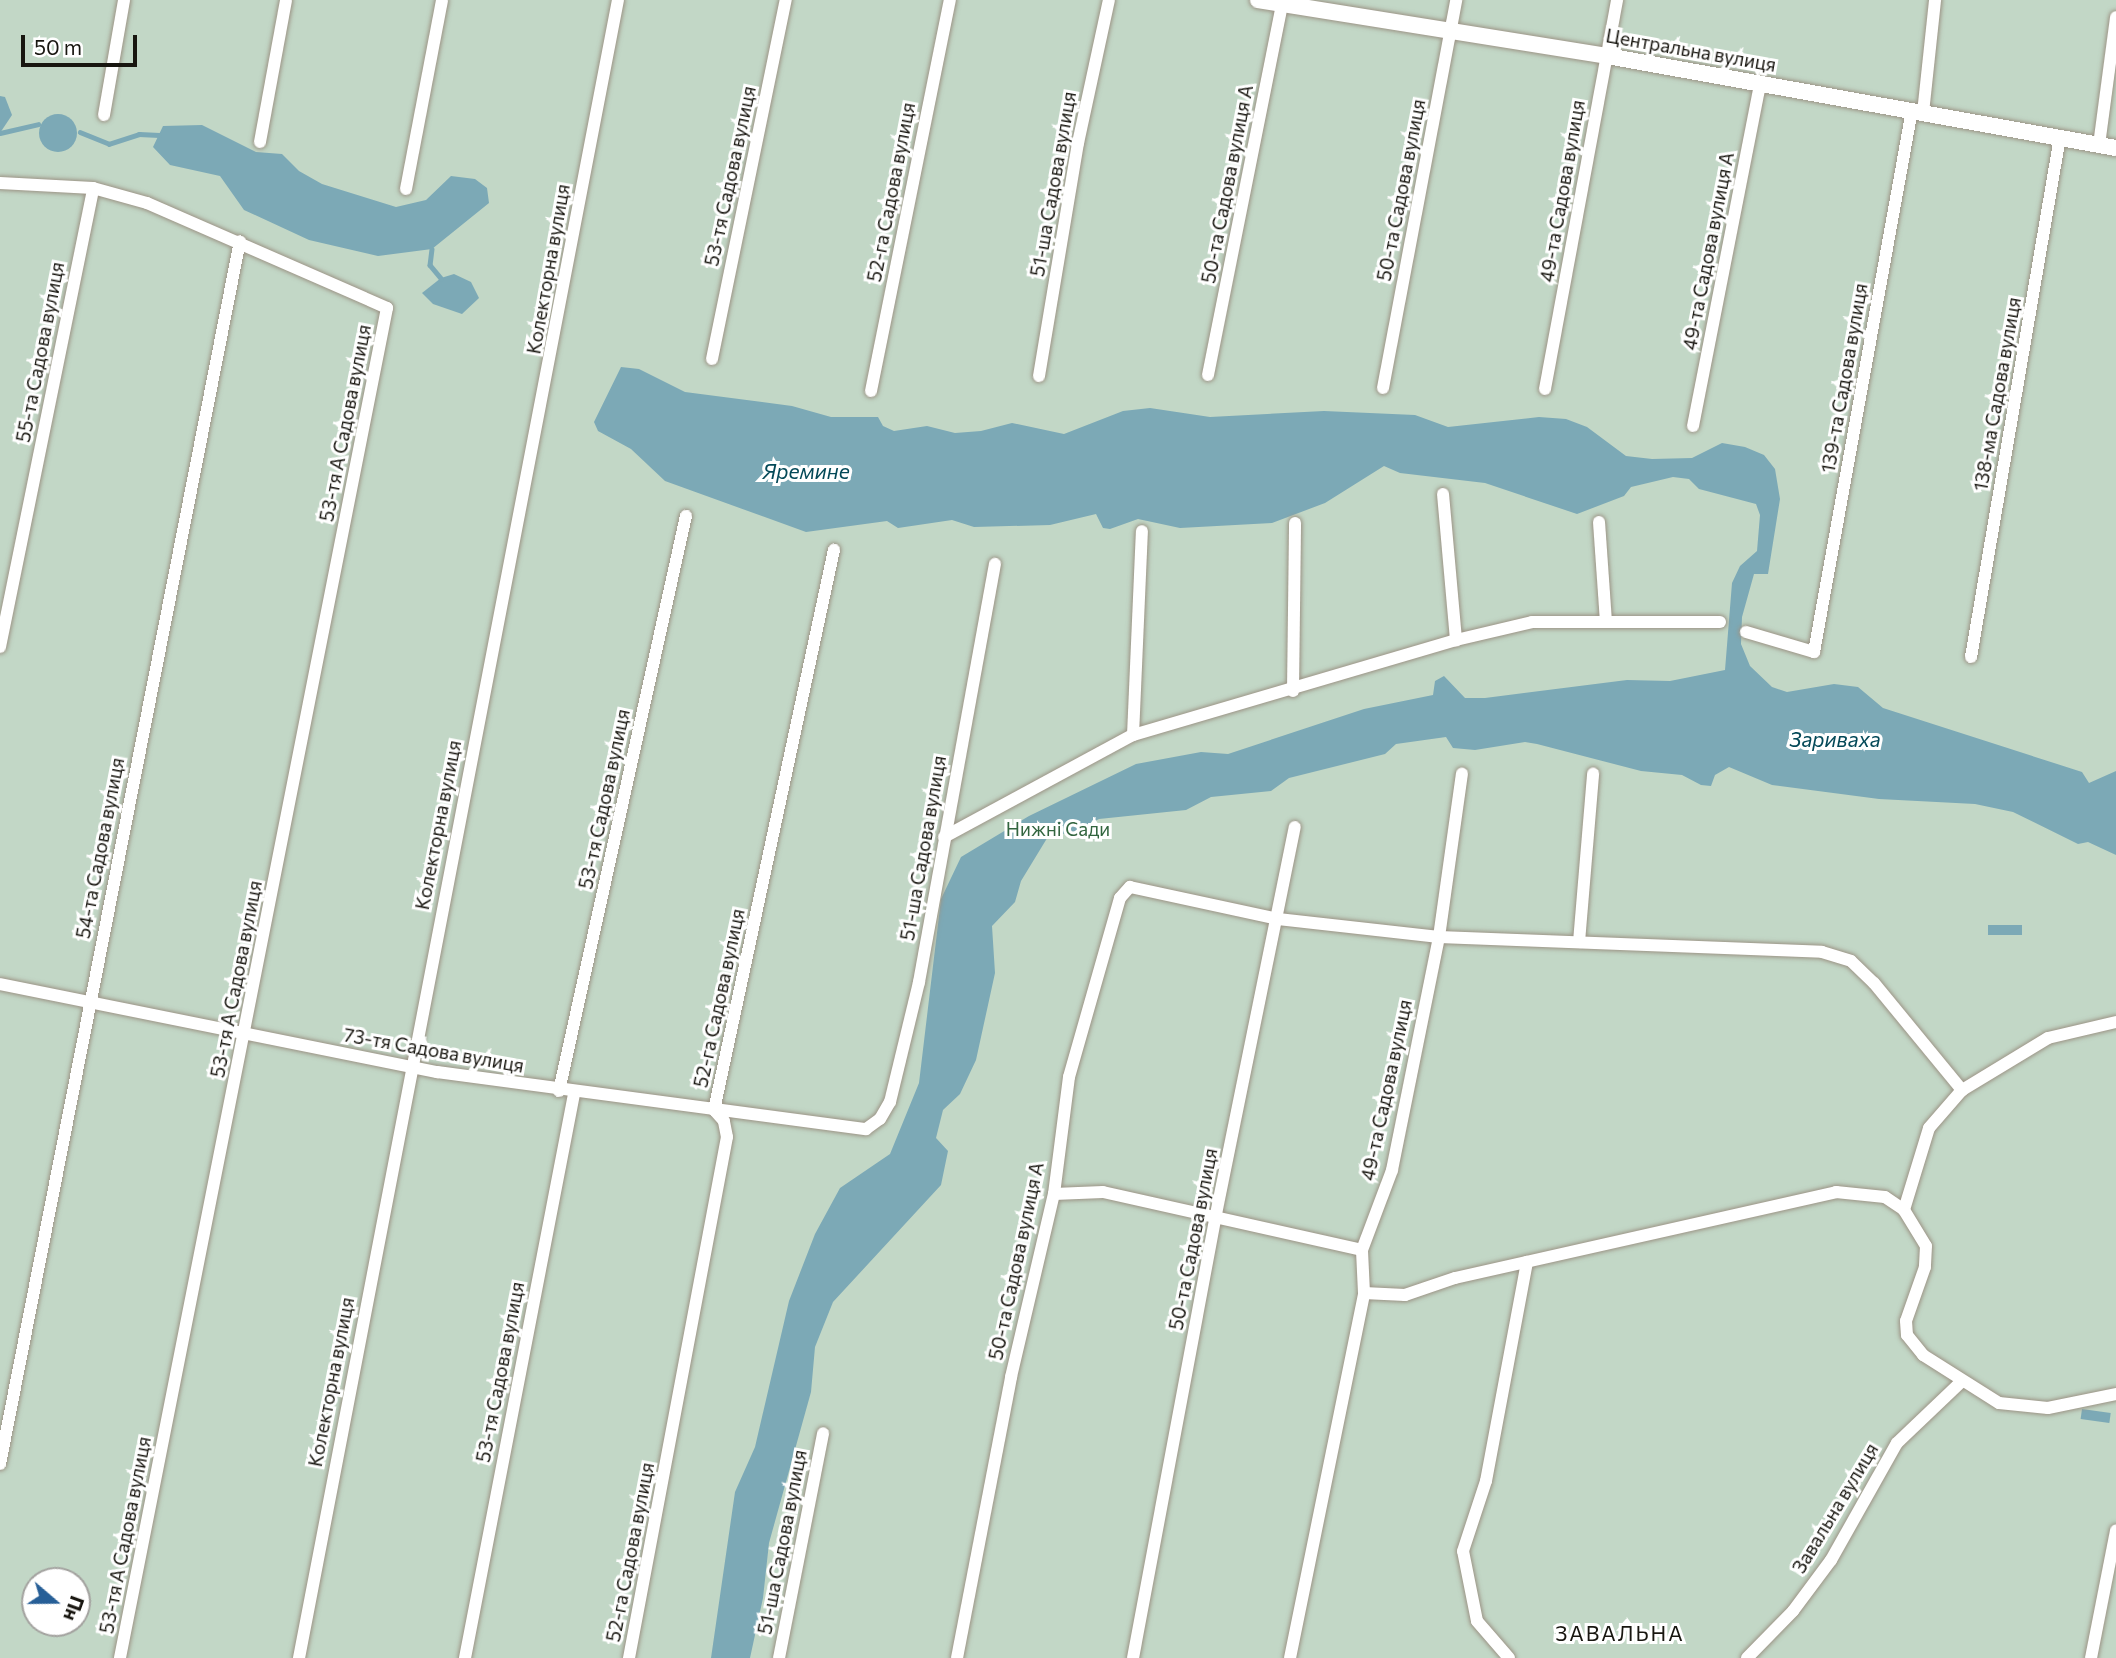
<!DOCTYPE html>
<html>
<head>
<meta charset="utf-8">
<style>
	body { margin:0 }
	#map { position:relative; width:2116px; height:1658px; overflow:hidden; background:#f8f0e0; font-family:Commissioner,sans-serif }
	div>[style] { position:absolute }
	.green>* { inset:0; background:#c2d7c6 }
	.water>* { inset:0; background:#7ca9b6; transform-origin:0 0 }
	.round { border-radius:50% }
	.stream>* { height:4.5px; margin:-2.25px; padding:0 2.25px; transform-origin:2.25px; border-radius:2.25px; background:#7ca9b6 }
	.roads { filter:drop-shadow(0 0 2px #9c9486) drop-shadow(0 0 2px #9c9486) }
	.minor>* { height:12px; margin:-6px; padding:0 6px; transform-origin:6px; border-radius:6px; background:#fff }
	.tertiary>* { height:16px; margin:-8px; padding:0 8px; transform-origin:8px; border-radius:8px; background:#fff }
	span { translate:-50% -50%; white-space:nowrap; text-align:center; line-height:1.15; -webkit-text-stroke:6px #fff; paint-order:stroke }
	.street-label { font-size:19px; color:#181610 }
	.park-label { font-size:19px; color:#32653f }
	.water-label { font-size:21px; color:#044958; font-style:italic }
	.neighbourhood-label { font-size:21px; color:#181610; letter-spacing:2px }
	.north { position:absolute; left:21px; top:1567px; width:70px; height:70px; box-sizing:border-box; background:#fff; border:2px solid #a3a29f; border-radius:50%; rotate:110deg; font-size:19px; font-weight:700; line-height:28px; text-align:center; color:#181610 }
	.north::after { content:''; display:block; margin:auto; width:24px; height:32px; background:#275f97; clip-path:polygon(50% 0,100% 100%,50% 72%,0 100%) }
	.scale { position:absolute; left:21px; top:35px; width:116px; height:32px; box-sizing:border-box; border:4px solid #181610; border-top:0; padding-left:9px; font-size:21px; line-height:24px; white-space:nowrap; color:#181610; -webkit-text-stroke:5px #fff; paint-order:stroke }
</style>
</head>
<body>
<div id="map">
	<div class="green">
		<div style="clip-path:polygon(evenodd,0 0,2116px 0,2116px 1658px,0 1658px,0 0,35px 1581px,77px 1581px,77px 1623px,35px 1623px,35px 1581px)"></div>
	</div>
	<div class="water">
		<div style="clip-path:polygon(0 96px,5px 97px,12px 115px,0 133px)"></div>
		<div class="round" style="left:39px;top:114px;width:38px;height:38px"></div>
		<div style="clip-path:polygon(202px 125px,256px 152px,282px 154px,299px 171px,322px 184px,396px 207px,426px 200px,451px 176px,475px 179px,487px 188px,489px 203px,432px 249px,378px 256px,309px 240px,244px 210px,220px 176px,170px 165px,153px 147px,163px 126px)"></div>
		<div style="clip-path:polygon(454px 274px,471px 282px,479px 298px,462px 314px,433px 304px,422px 293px,441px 278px)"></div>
		<div style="clip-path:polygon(621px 367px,639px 369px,685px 392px,792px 406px,831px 417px,878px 417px,883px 426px,894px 431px,927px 426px,955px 433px,981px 431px,1012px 423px,1064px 434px,1123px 411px,1150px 408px,1210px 417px,1324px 411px,1415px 415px,1448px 427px,1539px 417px,1566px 419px,1587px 427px,1626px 456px,1652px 459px,1692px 458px,1722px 443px,1745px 447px,1764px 455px,1775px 469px,1780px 499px,1768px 574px,1754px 574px,1742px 617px,1741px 644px,1750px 666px,1772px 687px,1787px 692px,1834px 684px,1858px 687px,1883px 708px,2082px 772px,2089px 783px,2116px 771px,2116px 855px,2088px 842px,2078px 844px,2013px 812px,1975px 804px,1879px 799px,1772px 785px,1729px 767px,1715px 775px,1711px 786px,1701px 785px,1682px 775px,1641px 771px,1537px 744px,1525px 742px,1475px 750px,1453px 748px,1446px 737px,1396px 744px,1385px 754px,1289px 778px,1271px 791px,1211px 797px,1186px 810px,1099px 819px,1071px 833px,1049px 835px,1021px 881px,1015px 902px,992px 926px,995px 973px,976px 1060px,960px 1094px,943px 1110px,936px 1138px,948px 1151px,941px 1185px,833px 1302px,815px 1347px,811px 1392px,769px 1543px,763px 1598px,750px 1658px,711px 1658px,735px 1492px,755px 1447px,789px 1301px,815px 1234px,840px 1188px,890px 1154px,919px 1083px,941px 899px,961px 857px,1029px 816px,1136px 764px,1201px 752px,1228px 754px,1364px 709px,1433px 695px,1435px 681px,1444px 676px,1465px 698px,1485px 698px,1627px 680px,1670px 681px,1725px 670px,1732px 583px,1740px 566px,1757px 551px,1760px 515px,1756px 504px,1699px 489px,1689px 479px,1673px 477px,1631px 487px,1624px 496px,1577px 514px,1485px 483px,1400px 473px,1384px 466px,1325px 503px,1272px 523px,1180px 528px,1138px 519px,1110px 529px,1103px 528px,1096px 514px,1050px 525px,974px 527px,952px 520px,898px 528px,887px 521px,806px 532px,665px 481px,631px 449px,598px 431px,594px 422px)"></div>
		<div style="left:2022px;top:925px;width:10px;height:34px;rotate:90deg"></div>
		<div style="left:2082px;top:1409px;width:29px;height:10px;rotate:8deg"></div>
	</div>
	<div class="stream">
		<div style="left:80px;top:132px;width:31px;rotate:22deg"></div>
		<div style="left:109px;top:144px;width:32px;rotate:-18deg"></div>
		<div style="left:139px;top:134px;width:20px;rotate:3deg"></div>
		<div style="left:0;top:133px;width:39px;rotate:-13deg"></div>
		<div style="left:432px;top:249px;width:16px;rotate:97deg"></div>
		<div style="left:430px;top:265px;width:17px;rotate:50deg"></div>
	</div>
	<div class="roads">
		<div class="minor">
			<div style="left:1923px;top:113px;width:114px;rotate:-83.9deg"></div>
			<div style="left:104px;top:115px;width:117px;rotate:-80.1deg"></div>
			<div style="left:260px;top:142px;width:144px;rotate:-79.6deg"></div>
			<div style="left:2099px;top:145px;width:129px;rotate:-82.4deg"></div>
			<div style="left:0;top:183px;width:93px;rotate:3.1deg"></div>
			<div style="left:93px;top:188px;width:56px;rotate:15.5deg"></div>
			<div style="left:147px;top:203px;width:262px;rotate:23.6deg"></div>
			<div style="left:387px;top:308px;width:1376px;rotate:101.19deg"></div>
			<div style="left:406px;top:189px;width:192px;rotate:-79.2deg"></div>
			<div style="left:712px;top:359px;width:367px;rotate:-78.4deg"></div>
			<div style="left:1208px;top:375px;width:382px;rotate:-78.7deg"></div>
			<div style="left:1039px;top:376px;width:236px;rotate:-80.5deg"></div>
			<div style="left:1078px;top:143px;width:146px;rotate:-77.8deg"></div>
			<div style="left:1383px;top:388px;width:395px;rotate:-79.3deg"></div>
			<div style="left:1545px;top:389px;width:396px;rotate:-79.5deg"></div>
			<div style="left:871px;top:391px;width:399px;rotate:-78.6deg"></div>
			<div style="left:1693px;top:426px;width:349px;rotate:-78.9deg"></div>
			<div style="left:1443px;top:494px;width:147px;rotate:84.9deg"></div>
			<div style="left:1599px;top:522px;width:100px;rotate:86deg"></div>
			<div style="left:1746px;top:632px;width:71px;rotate:16.4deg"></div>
			<div style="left:1814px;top:652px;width:551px;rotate:-79.75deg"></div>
			<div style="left:0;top:647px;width:468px;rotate:-78.5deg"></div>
			<div style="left:1971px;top:657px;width:528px;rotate:-80.29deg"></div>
			<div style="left:1293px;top:691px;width:168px;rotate:-89.3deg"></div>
			<div style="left:1133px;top:735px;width:204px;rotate:-87.5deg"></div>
			<div style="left:944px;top:837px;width:215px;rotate:-28.4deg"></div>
			<div style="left:1133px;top:735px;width:337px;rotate:-16.4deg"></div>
			<div style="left:1456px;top:640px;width:78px;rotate:-13.3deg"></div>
			<div style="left:1532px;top:622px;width:188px"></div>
			<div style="left:1579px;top:942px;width:169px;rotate:-85.2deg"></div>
			<div style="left:0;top:984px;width:446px;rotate:11.4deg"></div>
			<div style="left:437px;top:1072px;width:433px;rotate:7.6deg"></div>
			<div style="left:866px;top:1129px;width:17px;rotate:-36deg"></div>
			<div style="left:880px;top:1119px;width:20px;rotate:-60deg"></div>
			<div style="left:890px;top:1102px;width:123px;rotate:-76.4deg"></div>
			<div style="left:919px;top:982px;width:425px;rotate:-79.7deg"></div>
			<div style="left:2116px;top:1022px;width:70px;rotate:166.8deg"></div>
			<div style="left:2048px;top:1038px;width:100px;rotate:148.8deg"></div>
			<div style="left:1962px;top:1090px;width:50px;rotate:131deg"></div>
			<div style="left:1929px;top:1128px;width:86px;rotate:107deg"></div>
			<div style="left:1904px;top:1210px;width:42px;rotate:58.6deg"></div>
			<div style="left:1926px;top:1246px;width:21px;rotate:93deg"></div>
			<div style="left:1925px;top:1267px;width:57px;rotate:109.4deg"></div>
			<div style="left:1906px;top:1321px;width:14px;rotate:86deg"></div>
			<div style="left:1907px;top:1335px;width:26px;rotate:51deg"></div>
			<div style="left:1923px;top:1355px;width:90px;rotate:32.3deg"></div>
			<div style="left:1999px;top:1403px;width:49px;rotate:5.8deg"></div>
			<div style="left:2048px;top:1408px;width:69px;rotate:-11.6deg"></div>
			<div style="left:559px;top:1091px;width:589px;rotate:-77.55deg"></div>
			<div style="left:1054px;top:1194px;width:49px;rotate:-2.3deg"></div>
			<div style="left:1103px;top:1192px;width:265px;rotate:12.6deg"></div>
			<div style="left:1364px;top:1293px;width:41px;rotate:2.8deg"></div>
			<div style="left:1405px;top:1295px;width:53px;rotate:-18.8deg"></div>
			<div style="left:1455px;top:1278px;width:391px;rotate:-12.7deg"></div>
			<div style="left:1836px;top:1192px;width:49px;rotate:5.8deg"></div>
			<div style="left:1885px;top:1197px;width:23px;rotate:34deg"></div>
			<div style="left:0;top:1464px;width:1246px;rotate:-78.9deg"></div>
			<div style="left:299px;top:1658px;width:1688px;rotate:-79.11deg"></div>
			<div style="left:465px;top:1658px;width:574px;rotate:-79.06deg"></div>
			<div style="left:629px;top:1658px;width:530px;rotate:-79.35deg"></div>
			<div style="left:727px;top:1137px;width:16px;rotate:-101deg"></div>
			<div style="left:724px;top:1121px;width:15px;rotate:-132deg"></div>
			<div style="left:714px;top:1110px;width:573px;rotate:-77.91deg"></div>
			<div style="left:779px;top:1658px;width:229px;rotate:-78.9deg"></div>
			<div style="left:957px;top:1658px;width:286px;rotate:-79.1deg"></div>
			<div style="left:1011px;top:1377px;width:188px;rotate:-76.8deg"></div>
			<div style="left:1054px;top:1194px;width:118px;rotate:-82.7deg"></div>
			<div style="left:1069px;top:1077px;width:186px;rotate:-74.1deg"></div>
			<div style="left:1120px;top:898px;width:15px;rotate:-48deg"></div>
			<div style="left:1130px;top:887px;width:151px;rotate:12.2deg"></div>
			<div style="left:1278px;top:919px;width:162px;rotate:6.4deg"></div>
			<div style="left:1439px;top:937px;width:383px;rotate:2.2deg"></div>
			<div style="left:1822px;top:952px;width:30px;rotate:17deg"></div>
			<div style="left:1851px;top:961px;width:32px;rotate:44deg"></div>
			<div style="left:1874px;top:983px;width:139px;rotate:50.6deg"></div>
			<div style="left:1133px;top:1658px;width:447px;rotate:-79.4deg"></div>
			<div style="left:1215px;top:1219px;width:400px;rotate:-78.5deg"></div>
			<div style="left:1290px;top:1658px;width:372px;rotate:-78.5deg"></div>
			<div style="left:1364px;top:1293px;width:43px;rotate:-92.7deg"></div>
			<div style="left:1362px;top:1250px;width:85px;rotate:-69.4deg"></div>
			<div style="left:1392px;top:1170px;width:238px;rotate:-78.6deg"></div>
			<div style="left:1439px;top:937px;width:165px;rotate:-82deg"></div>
			<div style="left:1509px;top:1658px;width:49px;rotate:-130.9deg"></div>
			<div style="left:1477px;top:1621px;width:71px;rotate:-101.3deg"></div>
			<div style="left:1463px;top:1551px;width:74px;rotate:-71.8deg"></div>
			<div style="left:1486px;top:1481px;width:223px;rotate:-79.4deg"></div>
			<div style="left:1747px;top:1658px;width:66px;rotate:-45.6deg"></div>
			<div style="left:1793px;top:1611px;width:64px;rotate:-53.3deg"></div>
			<div style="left:1831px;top:1560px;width:134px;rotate:-60.6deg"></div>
			<div style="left:1897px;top:1443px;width:88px;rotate:-43.6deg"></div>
			<div style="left:2091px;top:1658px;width:130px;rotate:-78.9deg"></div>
		</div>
		<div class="tertiary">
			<div style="left:1258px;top:0;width:353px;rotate:9.1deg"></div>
			<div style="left:1607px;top:56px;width:517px;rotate:10.25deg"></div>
		</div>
	</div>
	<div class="street-label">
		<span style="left:1691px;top:50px;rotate:10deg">Центральна вулиця</span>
		<span style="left:730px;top:176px;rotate:-78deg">53-тя Садова вулиця</span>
		<span style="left:1053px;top:184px;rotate:-80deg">51-ша Садова вулиця</span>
		<span style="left:1227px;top:184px;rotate:-79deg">50-та Садова вулиця А</span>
		<span style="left:1401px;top:190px;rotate:-79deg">50-та Садова вулиця</span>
		<span style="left:1562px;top:191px;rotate:-80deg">49-та Садова вулиця</span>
		<span style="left:891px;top:192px;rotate:-79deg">52-га Садова вулиця</span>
		<span style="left:1708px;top:251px;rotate:-79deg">49-та Садова вулиця А</span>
		<span style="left:548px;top:269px;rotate:-80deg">Колекторна вулиця</span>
		<span style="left:40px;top:352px;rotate:-79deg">55-та Садова вулиця</span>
		<span style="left:1844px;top:378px;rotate:-80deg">139-та Садова вулиця</span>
		<span style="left:1997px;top:394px;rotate:-80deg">138-ма Садова вулиця</span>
		<span style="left:345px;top:423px;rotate:-79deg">53-тя А Садова вулиця</span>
		<span style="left:604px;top:799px;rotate:-78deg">53-тя Садова вулиця</span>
		<span style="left:438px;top:825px;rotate:-79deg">Колекторна вулиця</span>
		<span style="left:100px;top:848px;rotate:-79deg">54-та Садова вулиця</span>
		<span style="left:923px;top:848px;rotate:-80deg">51-ша Садова вулиця</span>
		<span style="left:236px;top:979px;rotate:-79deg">53-тя А Садова вулиця</span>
		<span style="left:719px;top:998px;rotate:-78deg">52-га Садова вулиця</span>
		<span style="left:434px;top:1050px;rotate:10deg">73-тя Садова вулиця</span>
		<span style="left:1386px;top:1090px;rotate:-78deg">49-та Садова вулиця</span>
		<span style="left:1193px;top:1239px;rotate:-79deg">50-та Садова вулиця</span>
		<span style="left:1016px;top:1261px;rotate:-78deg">50-та Садова вулиця А</span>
		<span style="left:500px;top:1372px;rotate:-79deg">53-тя Садова вулиця</span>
		<span style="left:331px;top:1382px;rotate:-79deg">Колекторна вулиця</span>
		<span style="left:1835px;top:1508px;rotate:-59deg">Завальна вулиця</span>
		<span style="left:125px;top:1535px;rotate:-79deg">53-тя А Садова вулиця</span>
		<span style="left:782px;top:1542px;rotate:-79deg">51-ша Садова вулиця</span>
		<span style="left:630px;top:1552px;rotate:-79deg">52-га Садова вулиця</span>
	</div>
	<div class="park-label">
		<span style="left:1058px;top:829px">Нижні Сади</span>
	</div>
	<div class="water-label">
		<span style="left:806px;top:471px">Яремине</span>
		<span style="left:1835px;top:739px">Зариваха</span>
	</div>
	<div class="neighbourhood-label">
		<span style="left:1620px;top:1633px">ЗАВАЛЬНА</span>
	</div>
	<div class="north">Пн</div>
	<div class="scale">50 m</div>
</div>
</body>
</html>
